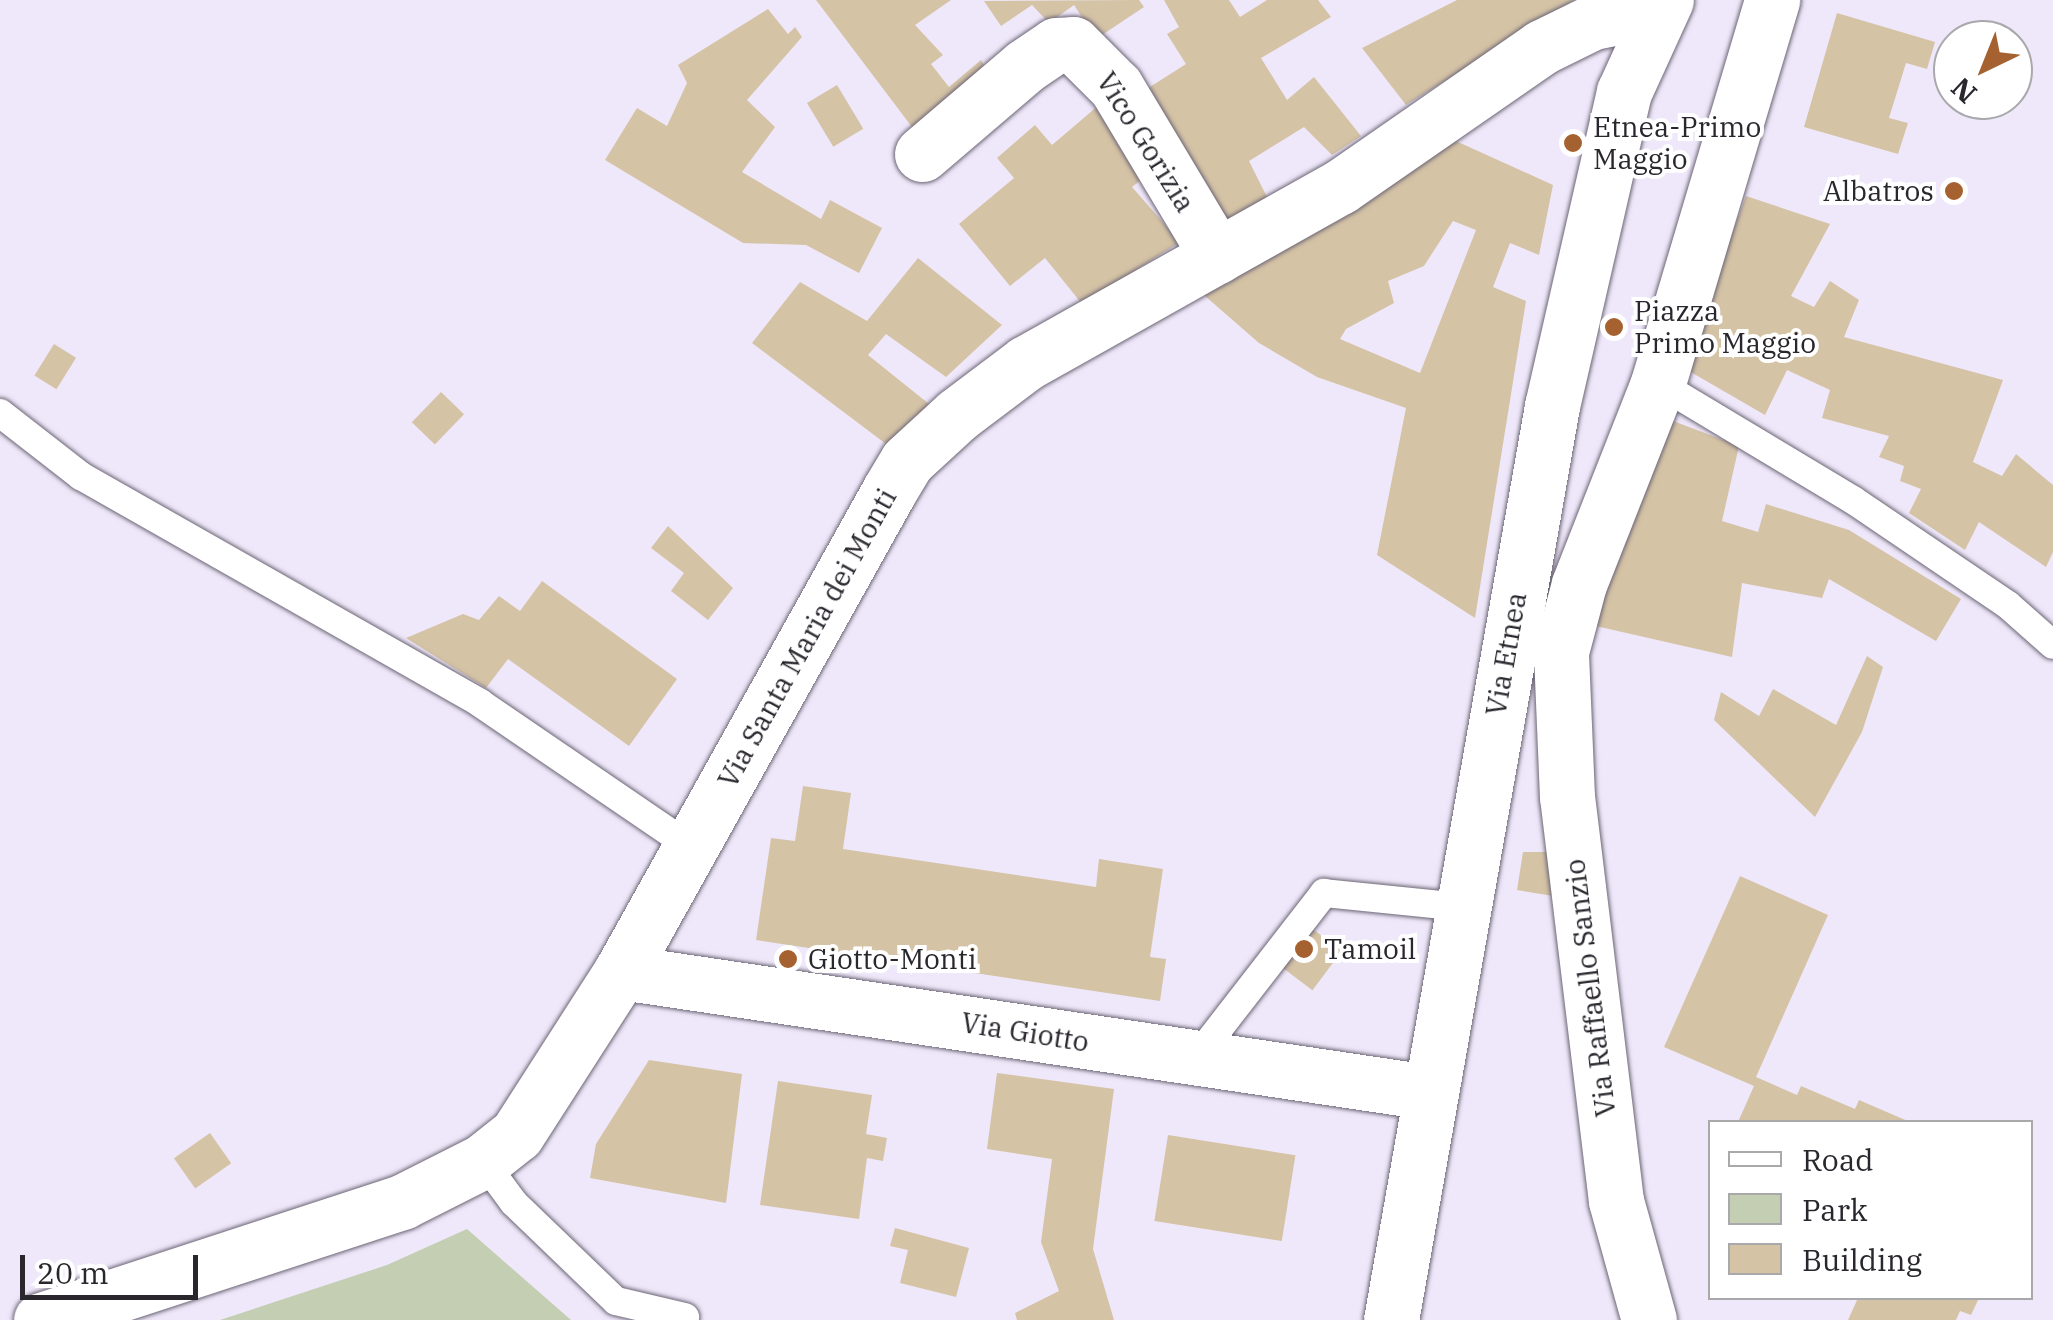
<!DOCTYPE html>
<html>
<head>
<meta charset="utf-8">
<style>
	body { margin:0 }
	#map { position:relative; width:2053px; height:1320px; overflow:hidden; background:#efe8fa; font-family:"IBM Plex Serif",serif }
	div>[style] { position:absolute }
	.green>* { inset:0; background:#c3ceb2 }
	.building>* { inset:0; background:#d5c3a6; transform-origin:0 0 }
	.roads { filter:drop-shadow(0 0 2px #6b6575) drop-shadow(0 0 2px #6b6575) }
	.lane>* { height:28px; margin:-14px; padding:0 14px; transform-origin:14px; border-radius:14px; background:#fff }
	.street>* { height:55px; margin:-27.5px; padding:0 27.5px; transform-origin:27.5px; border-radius:27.5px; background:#fff }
	.secondary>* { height:55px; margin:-27.5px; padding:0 27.5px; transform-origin:27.5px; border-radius:27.5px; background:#fff }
	.dots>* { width:28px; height:28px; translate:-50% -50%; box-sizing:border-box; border:5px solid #fff; border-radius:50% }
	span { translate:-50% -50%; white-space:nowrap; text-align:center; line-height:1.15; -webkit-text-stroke:8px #fff; paint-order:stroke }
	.poi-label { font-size:28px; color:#29262d }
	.left { translate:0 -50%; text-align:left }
	.right { translate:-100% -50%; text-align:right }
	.street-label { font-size:28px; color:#29262d }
	.legend { position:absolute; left:1708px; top:1120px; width:325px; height:180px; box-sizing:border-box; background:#fff; border:2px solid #a9a8ab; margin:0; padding:12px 18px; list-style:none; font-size:30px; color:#29262d }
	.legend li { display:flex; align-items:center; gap:20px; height:50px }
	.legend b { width:50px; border:2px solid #a9a8ab }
	.north { position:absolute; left:1933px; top:20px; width:100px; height:100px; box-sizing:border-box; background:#fff; border:2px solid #a9a8ab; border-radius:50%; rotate:223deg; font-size:28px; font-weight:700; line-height:40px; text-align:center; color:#29262d }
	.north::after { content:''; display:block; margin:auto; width:35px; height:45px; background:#a56230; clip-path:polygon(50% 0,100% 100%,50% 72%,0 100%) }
	.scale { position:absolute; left:20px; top:1255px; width:178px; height:45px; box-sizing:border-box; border:5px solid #29262d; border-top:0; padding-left:12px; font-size:30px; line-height:35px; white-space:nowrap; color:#29262d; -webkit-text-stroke:8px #fff; paint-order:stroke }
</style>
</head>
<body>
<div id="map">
	<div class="green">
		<div style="clip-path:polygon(467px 1229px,571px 1320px,220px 1320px,387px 1265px)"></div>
	</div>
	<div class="building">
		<div style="clip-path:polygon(816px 0,951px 0,915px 25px,943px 55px,931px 64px,949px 87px,981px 60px,991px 76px,915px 131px)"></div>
		<div style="clip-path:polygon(1139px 0,1144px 7px,1096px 39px,1074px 5px,1049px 23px,1032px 5px,1001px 26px,984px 1px)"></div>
		<div style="clip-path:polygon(1164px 0,1229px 0,1240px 17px,1267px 0,1318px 0,1331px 17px,1261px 58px,1287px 100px,1314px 77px,1361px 136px,1332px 155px,1304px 127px,1249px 161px,1268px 199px,1221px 231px,1142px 92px,1186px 64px,1167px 34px,1179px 27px)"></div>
		<div style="clip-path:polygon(1457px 0,1574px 0,1406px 105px,1362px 48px)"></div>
		<div style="clip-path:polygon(768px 9px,788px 34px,795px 27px,802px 37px,747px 100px,775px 127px,742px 172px,821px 219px,830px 200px,882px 228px,859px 273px,806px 245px,743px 243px,605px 160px,637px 108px,667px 126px,687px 83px,678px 65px)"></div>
		<div style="clip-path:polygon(1837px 13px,1935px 42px,1927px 69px,1906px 63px,1889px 118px,1908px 123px,1898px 154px,1804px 127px)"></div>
		<div style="left:837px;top:85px;width:51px;height:35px;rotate:59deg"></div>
		<div style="clip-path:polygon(1106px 99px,1155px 169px,1132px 187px,1180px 242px,1082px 304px,1045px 258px,1010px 286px,959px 224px,1014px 178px,997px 158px,1035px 125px,1052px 145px)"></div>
		<div style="clip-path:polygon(evenodd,1447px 137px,1553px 185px,1539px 255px,1510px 243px,1493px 287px,1526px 301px,1475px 618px,1377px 555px,1406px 408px,1317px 377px,1259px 343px,1197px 289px,1447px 137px,1453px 221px,1476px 230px,1420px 373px,1340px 339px,1346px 329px,1394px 303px,1388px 281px,1424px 266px,1453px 221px)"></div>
		<div style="clip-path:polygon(1746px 196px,1830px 224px,1791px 296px,1814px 307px,1830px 281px,1859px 300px,1844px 337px,2003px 380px,1973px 462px,2002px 476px,2016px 454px,2053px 485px,2053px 552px,2046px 567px,1979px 522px,1965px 550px,1909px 513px,1921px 489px,1900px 481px,1904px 466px,1879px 457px,1889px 436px,1822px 418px,1830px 390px,1787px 370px,1765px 415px,1682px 367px)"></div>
		<div style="clip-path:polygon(918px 258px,1002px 325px,946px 377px,886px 334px,868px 355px,934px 408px,890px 447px,752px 343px,800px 282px,867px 321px)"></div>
		<div style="left:54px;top:344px;width:26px;height:37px;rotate:32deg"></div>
		<div style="left:441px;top:392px;width:32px;height:42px;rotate:44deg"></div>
		<div style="clip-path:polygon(1660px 416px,1739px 446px,1722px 521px,1758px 532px,1766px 504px,1849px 530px,1961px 599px,1936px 641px,1829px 579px,1822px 598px,1742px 583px,1732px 657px,1587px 624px)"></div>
		<div style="clip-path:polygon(668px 526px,733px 588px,708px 620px,671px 591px,684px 573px,651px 548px)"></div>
		<div style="clip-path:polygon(542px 581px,677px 679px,629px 746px,508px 659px,486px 688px,406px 638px,463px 614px,479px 620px,499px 596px,520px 611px)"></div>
		<div style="clip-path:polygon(1867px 656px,1883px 667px,1862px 732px,1815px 817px,1714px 720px,1721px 692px,1759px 716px,1773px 689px,1836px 725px)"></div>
		<div style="clip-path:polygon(803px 786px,851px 793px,843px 849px,1096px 887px,1099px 859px,1163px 869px,1150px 957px,1166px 959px,1160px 1001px,756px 940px,771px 838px,795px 841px)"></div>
		<div style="clip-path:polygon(1523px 852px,1551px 852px,1553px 896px,1517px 890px)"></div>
		<div style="clip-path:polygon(1740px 876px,1828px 915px,1756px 1077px,1797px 1095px,1801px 1086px,1855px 1109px,1859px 1100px,1910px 1122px,1738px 1122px,1754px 1086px,1664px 1047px)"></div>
		<div style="left:1294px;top:915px;width:60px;height:49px;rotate:37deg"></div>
		<div style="clip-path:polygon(649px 1060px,742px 1074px,726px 1203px,590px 1178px,596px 1144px)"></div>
		<div style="clip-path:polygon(997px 1073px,1114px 1089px,1093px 1249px,1114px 1320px,1017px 1320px,1015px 1313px,1059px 1291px,1041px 1242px,1052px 1159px,987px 1149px)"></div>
		<div style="clip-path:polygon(778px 1081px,872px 1095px,866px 1134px,887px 1138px,883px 1161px,867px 1158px,859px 1219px,760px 1205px)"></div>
		<div style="left:210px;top:1133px;width:37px;height:44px;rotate:55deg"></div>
		<div style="left:1168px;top:1135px;width:129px;height:87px;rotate:9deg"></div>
		<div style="clip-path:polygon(895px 1228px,969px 1248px,956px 1297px,900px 1283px,908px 1250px,890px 1246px)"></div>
		<div style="clip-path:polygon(1858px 1298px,1979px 1298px,1971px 1315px,1960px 1311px,1956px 1320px,1848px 1320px)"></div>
	</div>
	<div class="roads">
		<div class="lane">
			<div style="left:1658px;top:383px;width:227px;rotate:31deg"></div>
			<div style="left:1853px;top:500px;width:187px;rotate:34.1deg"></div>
			<div style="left:2008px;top:605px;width:60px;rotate:41.6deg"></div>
			<div style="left:0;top:413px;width:103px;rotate:37.9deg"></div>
			<div style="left:81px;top:476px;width:459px;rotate:29.6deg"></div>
			<div style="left:480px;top:703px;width:254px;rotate:34.3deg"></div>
			<div style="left:1196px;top:1058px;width:209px;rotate:-52.2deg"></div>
			<div style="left:1324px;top:893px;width:138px;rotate:5.8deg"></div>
			<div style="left:483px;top:1161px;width:52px;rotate:53.6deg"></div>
			<div style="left:514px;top:1203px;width:141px;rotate:43.9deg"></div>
			<div style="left:616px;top:1301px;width:71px;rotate:13.1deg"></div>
		</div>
		<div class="street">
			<div style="left:922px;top:154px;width:135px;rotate:-40.5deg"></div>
			<div style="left:1025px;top:66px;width:37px;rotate:-34deg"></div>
			<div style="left:1056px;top:45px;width:17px;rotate:-3deg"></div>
			<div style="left:1073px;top:44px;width:61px;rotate:45deg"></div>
			<div style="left:1116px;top:87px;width:197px;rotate:59.1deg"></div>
			<div style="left:621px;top:972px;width:551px;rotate:-60.87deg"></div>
			<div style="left:889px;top:491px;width:35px;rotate:-59deg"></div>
			<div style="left:907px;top:461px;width:68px;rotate:-42.6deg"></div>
			<div style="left:957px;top:415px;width:86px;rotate:-37deg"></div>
			<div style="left:1026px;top:363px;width:360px;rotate:-29.3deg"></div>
			<div style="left:1340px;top:187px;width:246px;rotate:-34.7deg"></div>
			<div style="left:1542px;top:47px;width:57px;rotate:-26.1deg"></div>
			<div style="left:1593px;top:22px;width:67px;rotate:-11.1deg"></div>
			<div style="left:1649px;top:1320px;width:123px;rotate:-105.5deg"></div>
			<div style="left:1616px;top:1201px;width:407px;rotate:-96.9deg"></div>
			<div style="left:1567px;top:797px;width:145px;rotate:-92.4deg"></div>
			<div style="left:1561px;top:652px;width:70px;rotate:-75.2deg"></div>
			<div style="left:1579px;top:584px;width:216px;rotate:-68.5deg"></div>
			<div style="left:1658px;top:383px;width:400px;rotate:-73.4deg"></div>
		</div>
		<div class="secondary">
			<div style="left:41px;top:1320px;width:380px;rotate:-18.1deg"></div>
			<div style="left:402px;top:1202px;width:91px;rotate:-26.8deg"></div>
			<div style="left:483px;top:1161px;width:43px;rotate:-38.5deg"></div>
			<div style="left:517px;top:1134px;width:193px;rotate:-57.3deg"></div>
			<div style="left:621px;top:972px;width:816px;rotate:8.46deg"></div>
			<div style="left:1391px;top:1320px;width:928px;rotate:-80.01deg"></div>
			<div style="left:1552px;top:406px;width:322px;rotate:-77.1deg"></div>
			<div style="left:1624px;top:92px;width:101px;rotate:-65.5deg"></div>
		</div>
	</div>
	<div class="dots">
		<div style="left:1573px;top:143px;background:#a56230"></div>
		<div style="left:1954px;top:191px;background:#a56230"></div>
		<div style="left:1614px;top:327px;background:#a56230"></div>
		<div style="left:1304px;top:949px;background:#a56230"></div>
		<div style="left:788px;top:959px;background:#a56230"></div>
	</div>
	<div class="poi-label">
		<span class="left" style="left:1593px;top:143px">Etnea-Primo<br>Maggio</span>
		<span class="right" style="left:1934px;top:191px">Albatros</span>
		<span class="left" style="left:1634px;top:327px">Piazza<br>Primo Maggio</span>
		<span class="left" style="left:1324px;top:949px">Tamoil</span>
		<span class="left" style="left:808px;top:959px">Giotto-Monti</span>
	</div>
	<div class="street-label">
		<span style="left:1146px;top:142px;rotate:58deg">Vico Gorizia</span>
		<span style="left:807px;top:638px;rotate:-61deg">Via Santa Maria dei Monti</span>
		<span style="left:1506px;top:654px;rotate:-80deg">Via Etnea</span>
		<span style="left:1590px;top:988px;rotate:-97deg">Via Raffaello Sanzio</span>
		<span style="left:1025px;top:1032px;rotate:9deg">Via Giotto</span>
	</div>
	<ul class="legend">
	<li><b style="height:12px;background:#fff"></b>Road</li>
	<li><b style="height:28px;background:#c3ceb2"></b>Park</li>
	<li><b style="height:28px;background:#d5c3a6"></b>Building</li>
	</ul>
	<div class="north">N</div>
	<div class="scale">20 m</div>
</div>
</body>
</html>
